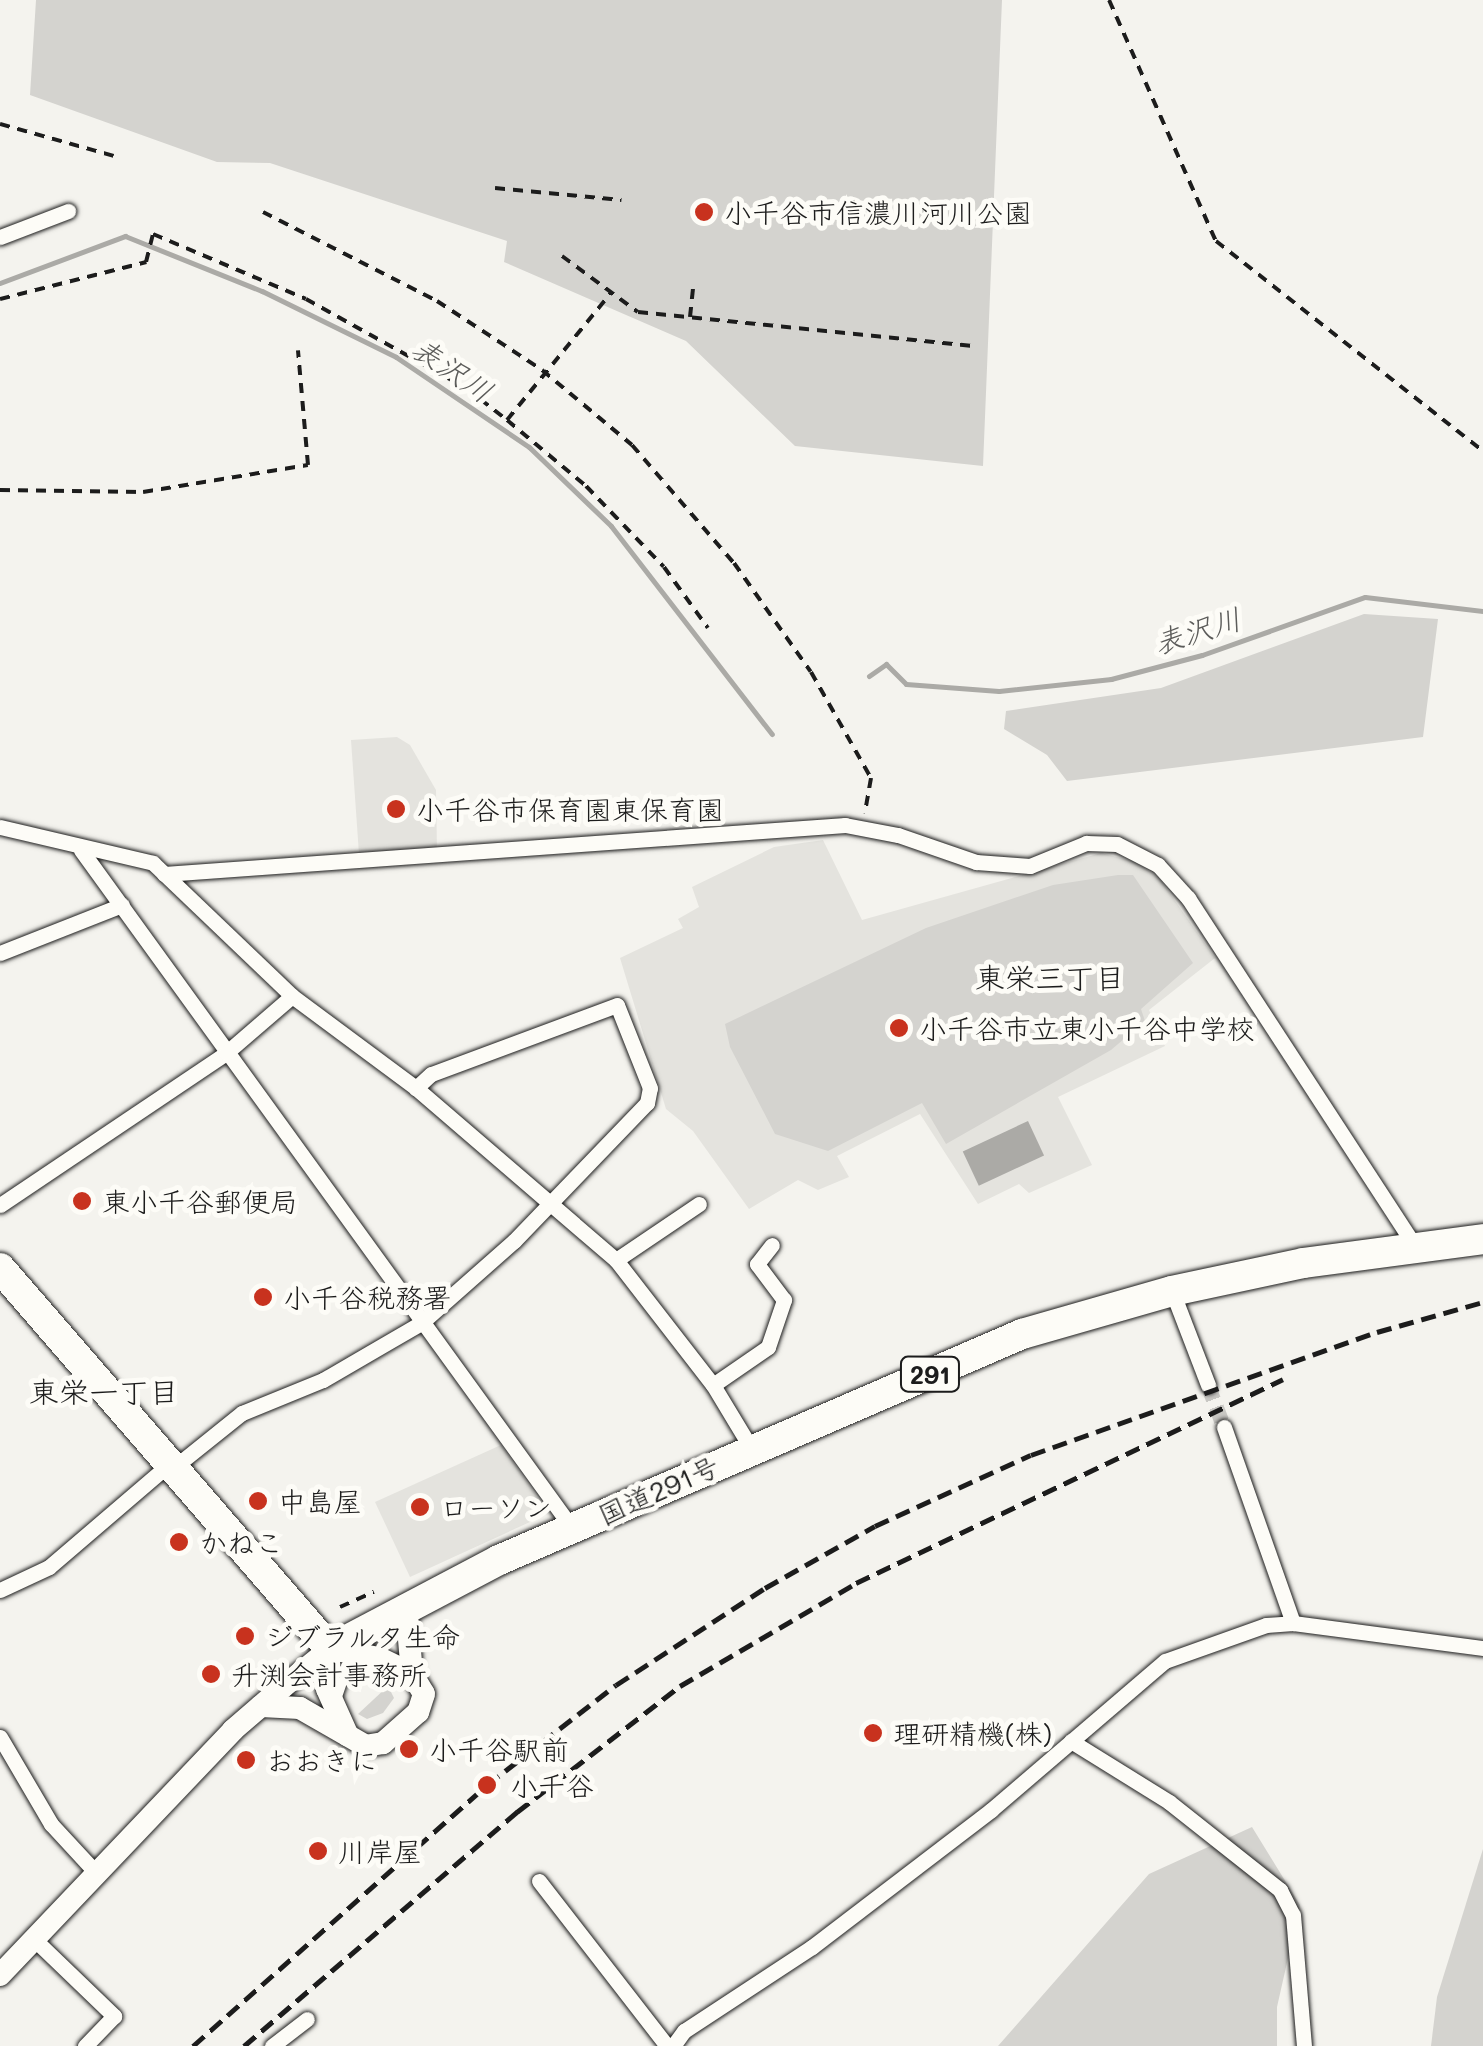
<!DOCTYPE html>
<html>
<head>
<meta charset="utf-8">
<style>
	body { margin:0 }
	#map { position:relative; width:1483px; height:2046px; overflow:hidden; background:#f4f3ee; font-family:Mali,"Klee One",sans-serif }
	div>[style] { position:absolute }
	.built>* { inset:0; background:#e4e3de }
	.green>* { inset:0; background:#d4d3cf }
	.water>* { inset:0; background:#abaaa6; transform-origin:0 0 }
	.stream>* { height:5px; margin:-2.5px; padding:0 2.5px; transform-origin:2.5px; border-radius:2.5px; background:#abaaa6 }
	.street-tunnel>* { height:15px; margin-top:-7.5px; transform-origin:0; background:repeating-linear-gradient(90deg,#c9c8c4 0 15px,transparent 0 23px) }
	.path>* { height:4px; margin-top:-2px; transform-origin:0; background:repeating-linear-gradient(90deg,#1c1c1c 0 10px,transparent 0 18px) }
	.roads { filter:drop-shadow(0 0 2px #1c1c1c) drop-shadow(0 0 2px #1c1c1c) }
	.lane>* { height:8px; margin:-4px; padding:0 4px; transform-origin:4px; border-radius:4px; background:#fdfcf7 }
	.street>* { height:15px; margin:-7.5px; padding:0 7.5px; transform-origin:7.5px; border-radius:7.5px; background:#fdfcf7 }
	.secondary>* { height:22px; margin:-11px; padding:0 11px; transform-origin:11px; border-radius:11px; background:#fdfcf7 }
	.highway>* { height:30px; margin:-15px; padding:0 15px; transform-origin:15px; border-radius:15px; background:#fdfcf7 }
	.rail>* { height:5px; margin-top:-2.5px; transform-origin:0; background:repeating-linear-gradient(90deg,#1c1c1c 0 15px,transparent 0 23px) }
	.dots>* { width:28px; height:28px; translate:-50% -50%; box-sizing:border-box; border:5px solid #fdfcf7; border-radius:50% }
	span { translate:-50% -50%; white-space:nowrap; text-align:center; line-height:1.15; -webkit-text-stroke:10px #fdfcf7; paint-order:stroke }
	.shield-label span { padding:2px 8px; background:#fdfcf7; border:2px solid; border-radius:8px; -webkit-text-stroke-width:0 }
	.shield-label { font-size:25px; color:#1c1c1c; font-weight:700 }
	.poi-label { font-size:28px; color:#1c1c1c }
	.left { translate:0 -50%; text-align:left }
	.street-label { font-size:28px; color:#1c1c1c }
	.water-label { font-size:30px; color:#5c5c5a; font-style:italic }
	.neighbourhood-label { font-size:30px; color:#1c1c1c }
</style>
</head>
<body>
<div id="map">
	<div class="built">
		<div style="clip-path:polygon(397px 737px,410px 745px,436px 790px,437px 852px,359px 854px,351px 740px)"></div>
		<div style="clip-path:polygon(823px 840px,862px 920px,1101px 853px,1136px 862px,1159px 878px,1215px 958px,1149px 1010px,1165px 1046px,1058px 1097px,1092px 1165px,1029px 1193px,1019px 1184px,978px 1204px,920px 1114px,837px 1156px,849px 1177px,818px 1190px,798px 1180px,749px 1209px,693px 1131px,666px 1109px,620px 958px,683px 928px,678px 919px,699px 907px,692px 887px,774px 847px)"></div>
		<div style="clip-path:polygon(501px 1445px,544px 1507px,543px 1516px,410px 1577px,375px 1502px)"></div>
	</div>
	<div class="green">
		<div style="clip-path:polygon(36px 0,1002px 0,983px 466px,795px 446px,686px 341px,504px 262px,507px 241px,270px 163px,217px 162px,30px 95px)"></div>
		<div style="clip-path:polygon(1364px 614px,1438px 619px,1423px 737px,1067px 781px,1047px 755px,1004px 729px,1006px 711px,1161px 688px)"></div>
		<div style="clip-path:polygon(1118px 875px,1133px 875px,1193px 963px,1141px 1009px,1145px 1021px,1111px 1050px,946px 1144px,922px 1103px,828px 1151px,775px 1134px,730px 1047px,725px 1024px,926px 928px,1053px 885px)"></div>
		<div style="clip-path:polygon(388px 1686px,394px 1698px,383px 1713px,367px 1719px,358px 1714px)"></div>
		<div style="clip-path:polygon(1252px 1827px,1300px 1905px,1277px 2007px,1277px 2046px,998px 2046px,1149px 1874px)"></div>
		<div style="clip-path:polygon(1483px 1849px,1483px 2046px,1431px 2046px,1437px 1997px)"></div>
	</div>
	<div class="water">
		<div style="left:1028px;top:1121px;width:38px;height:72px;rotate:65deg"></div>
	</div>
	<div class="stream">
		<div style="left:0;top:283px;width:134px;rotate:-20.6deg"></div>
		<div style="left:125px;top:236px;width:148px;rotate:21.9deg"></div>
		<div style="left:262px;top:291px;width:149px;rotate:26.2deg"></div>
		<div style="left:396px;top:357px;width:161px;rotate:34.1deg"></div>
		<div style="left:529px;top:447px;width:114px;rotate:43.9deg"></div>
		<div style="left:611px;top:526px;width:263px;rotate:52.3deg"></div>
		<div style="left:869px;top:676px;width:21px;rotate:-35deg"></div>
		<div style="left:886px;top:664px;width:28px;rotate:45deg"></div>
		<div style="left:906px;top:684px;width:93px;rotate:4.3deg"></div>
		<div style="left:999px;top:691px;width:113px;rotate:-6.1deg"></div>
		<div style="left:1111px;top:679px;width:94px;rotate:-14.8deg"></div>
		<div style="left:1202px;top:655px;width:173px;rotate:-19.6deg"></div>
		<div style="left:1365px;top:597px;width:119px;rotate:6.8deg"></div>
	</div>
	<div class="street-tunnel">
		<div style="left:1208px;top:1385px;width:45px;rotate:69.1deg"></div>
	</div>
	<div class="path">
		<div style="left:1109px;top:0;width:264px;rotate:66.1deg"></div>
		<div style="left:1216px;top:241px;width:340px;rotate:38.2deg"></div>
		<div style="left:0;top:124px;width:118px;rotate:15.7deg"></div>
		<div style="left:495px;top:188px;width:127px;rotate:5.4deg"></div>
		<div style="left:263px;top:212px;width:195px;rotate:27.1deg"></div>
		<div style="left:437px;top:301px;width:126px;rotate:33.3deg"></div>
		<div style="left:542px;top:370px;width:117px;rotate:39.8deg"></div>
		<div style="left:632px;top:445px;width:156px;rotate:49.2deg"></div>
		<div style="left:734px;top:563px;width:133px;rotate:54.8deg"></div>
		<div style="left:811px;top:672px;width:122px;rotate:60.5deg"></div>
		<div style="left:871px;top:778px;width:36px;rotate:100deg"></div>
		<div style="left:562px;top:256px;width:94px;rotate:36.4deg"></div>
		<div style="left:638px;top:312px;width:334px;rotate:5.8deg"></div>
		<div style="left:0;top:299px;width:151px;rotate:-14.2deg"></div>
		<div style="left:146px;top:262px;width:29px;rotate:-76deg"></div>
		<div style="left:153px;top:234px;width:166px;rotate:23deg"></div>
		<div style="left:306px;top:299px;width:183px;rotate:29.1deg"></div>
		<div style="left:466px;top:388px;width:52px;rotate:38deg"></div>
		<div style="left:507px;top:420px;width:103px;rotate:39.9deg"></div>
		<div style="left:586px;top:486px;width:112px;rotate:46.1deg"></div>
		<div style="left:664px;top:567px;width:75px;rotate:54.2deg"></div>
		<div style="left:690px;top:317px;width:29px;rotate:-84deg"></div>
		<div style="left:507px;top:420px;width:164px;rotate:-50.7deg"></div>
		<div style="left:0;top:490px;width:143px;rotate:0.8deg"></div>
		<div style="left:143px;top:492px;width:167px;rotate:-9.3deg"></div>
		<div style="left:308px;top:465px;width:115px;rotate:-95deg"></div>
		<div style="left:340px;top:1607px;width:37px;rotate:-24deg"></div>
	</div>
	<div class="roads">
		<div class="lane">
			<div style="left:338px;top:1697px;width:24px;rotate:-71deg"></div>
			<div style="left:346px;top:1674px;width:21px;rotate:-39deg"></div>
		</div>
		<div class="street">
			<div style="left:0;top:237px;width:73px;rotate:-20.9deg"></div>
			<div style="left:0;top:827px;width:157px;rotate:13.2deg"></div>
			<div style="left:153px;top:863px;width:192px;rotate:43.7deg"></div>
			<div style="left:292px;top:996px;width:154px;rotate:36.6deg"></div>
			<div style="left:416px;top:1088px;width:264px;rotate:40.7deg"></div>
			<div style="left:616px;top:1260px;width:158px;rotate:52.2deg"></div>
			<div style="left:713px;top:1385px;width:74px;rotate:58.9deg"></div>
			<div style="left:81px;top:850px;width:837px;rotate:54.09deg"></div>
			<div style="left:164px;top:874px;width:683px;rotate:-4.12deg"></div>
			<div style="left:845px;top:825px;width:54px;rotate:10.7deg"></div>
			<div style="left:898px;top:835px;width:83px;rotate:19.1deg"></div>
			<div style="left:976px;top:862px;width:54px;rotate:4.2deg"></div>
			<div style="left:1030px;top:866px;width:61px;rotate:-22.3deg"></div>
			<div style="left:1086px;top:843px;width:31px;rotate:2deg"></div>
			<div style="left:1117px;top:844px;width:46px;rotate:27.1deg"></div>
			<div style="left:1158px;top:865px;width:45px;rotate:47.7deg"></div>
			<div style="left:1188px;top:898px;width:414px;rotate:56.9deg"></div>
			<div style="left:0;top:953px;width:131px;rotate:-21.5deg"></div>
			<div style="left:0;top:1205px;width:272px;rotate:-33.9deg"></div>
			<div style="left:226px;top:1053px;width:87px;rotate:-40.8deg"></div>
			<div style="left:616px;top:1260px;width:100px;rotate:-34deg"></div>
			<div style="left:1172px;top:1291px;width:101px;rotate:69deg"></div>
			<div style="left:713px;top:1385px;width:67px;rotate:-34.6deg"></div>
			<div style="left:768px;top:1347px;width:50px;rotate:-71.2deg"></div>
			<div style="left:784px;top:1300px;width:45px;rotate:-126.9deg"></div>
			<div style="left:757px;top:1264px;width:24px;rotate:-52deg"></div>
			<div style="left:1224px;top:1427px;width:208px;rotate:70.6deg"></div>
			<div style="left:172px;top:1469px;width:90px;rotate:-38.7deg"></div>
			<div style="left:242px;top:1413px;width:87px;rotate:-22.2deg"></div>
			<div style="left:323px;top:1380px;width:113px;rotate:-30.2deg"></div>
			<div style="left:421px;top:1323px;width:124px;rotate:-41.4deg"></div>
			<div style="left:514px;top:1241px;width:192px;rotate:-46.1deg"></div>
			<div style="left:647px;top:1103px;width:15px;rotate:-79deg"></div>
			<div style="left:650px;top:1088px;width:89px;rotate:-111.7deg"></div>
			<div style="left:617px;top:1005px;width:198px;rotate:159.6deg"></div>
			<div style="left:431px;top:1074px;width:21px;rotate:137deg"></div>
			<div style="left:0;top:1590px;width:54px;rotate:-25.1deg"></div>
			<div style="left:49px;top:1567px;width:157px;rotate:-40.6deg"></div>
			<div style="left:0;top:1737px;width:101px;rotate:59.6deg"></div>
			<div style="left:51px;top:1824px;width:69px;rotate:47.3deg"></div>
			<div style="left:1071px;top:1741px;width:115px;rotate:31.9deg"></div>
			<div style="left:1169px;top:1802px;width:142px;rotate:38.4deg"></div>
			<div style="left:1280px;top:1890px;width:28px;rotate:63deg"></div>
			<div style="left:1293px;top:1915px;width:131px;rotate:85.2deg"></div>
			<div style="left:539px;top:1881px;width:209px;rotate:52.2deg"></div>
			<div style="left:35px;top:1940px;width:110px;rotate:43.9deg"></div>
			<div style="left:114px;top:2016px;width:42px;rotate:134deg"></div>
			<div style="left:272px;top:2046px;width:44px;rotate:-37.6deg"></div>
			<div style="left:673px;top:2046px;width:19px;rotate:-54deg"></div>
			<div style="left:684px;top:2031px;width:153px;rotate:-33.3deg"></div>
			<div style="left:812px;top:1947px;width:225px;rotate:-37.4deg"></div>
			<div style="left:991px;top:1810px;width:229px;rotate:-40.6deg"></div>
			<div style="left:1165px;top:1661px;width:107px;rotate:-19.6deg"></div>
			<div style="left:1266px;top:1625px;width:27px;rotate:-4deg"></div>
			<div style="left:1293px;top:1623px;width:192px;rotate:7.5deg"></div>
		</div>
		<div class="secondary">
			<div style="left:406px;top:1605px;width:69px;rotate:85deg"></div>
			<div style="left:330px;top:1649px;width:40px;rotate:94.3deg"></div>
			<div style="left:327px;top:1689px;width:51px;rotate:65.9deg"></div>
			<div style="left:0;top:1975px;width:338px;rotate:-46.4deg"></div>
			<div style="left:233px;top:1730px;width:66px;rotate:-40.7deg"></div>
			<div style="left:283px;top:1687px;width:60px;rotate:-39deg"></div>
			<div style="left:330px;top:1649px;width:50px;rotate:10.4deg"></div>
			<div style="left:379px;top:1658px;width:37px;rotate:26deg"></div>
			<div style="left:412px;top:1674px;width:23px;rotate:59deg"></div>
			<div style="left:424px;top:1694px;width:19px;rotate:108deg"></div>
			<div style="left:418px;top:1712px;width:47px;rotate:138.5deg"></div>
			<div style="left:383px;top:1743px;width:17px;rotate:170deg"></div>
			<div style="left:366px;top:1746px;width:76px;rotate:-150.1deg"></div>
			<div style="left:300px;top:1708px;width:39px;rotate:-177deg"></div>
		</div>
		<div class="highway">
			<div style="left:0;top:1268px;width:504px;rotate:49.1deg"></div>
			<div style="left:330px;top:1649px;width:191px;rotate:-27.8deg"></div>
			<div style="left:499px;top:1560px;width:570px;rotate:-23.37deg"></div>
			<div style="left:1022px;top:1334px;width:156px;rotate:-16deg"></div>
			<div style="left:1172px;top:1291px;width:135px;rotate:-12deg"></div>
			<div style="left:1304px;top:1263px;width:181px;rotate:-7.6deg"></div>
		</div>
	</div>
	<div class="rail">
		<div style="left:193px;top:2046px;width:393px;rotate:-41.6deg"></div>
		<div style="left:487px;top:1785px;width:163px;rotate:-37.8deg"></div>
		<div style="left:616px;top:1685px;width:178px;rotate:-33.1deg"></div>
		<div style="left:765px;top:1588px;width:126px;rotate:-29.4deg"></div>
		<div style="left:875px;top:1526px;width:171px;rotate:-24.5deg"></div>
		<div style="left:1031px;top:1455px;width:367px;rotate:-19.6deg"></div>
		<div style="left:1377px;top:1332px;width:110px;rotate:-15.8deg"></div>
		<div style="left:244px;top:2046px;width:360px;rotate:-40.6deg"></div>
		<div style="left:517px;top:1812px;width:206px;rotate:-37.7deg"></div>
		<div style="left:680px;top:1686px;width:204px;rotate:-30.3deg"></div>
		<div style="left:856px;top:1583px;width:473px;rotate:-25.5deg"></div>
	</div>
	<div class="dots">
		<div style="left:704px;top:212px;background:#c8321e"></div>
		<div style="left:396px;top:809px;background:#c8321e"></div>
		<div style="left:899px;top:1028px;background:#c8321e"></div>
		<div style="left:82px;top:1201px;background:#c8321e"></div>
		<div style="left:263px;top:1297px;background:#c8321e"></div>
		<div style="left:258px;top:1501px;background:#c8321e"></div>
		<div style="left:420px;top:1507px;background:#c8321e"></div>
		<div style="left:179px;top:1542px;background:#c8321e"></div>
		<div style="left:245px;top:1636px;background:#c8321e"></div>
		<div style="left:211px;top:1674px;background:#c8321e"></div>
		<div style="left:873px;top:1733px;background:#c8321e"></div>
		<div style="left:409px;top:1749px;background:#c8321e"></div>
		<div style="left:246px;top:1760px;background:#c8321e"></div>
		<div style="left:487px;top:1785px;background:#c8321e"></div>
		<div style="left:318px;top:1851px;background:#c8321e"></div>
	</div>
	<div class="shield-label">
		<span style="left:930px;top:1374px">291</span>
	</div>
	<div class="poi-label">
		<span class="left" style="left:724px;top:212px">小千谷市信濃川河川公園</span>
		<span class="left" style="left:416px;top:809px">小千谷市保育園東保育園</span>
		<span class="left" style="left:919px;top:1028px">小千谷市立東小千谷中学校</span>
		<span class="left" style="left:102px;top:1201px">東小千谷郵便局</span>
		<span class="left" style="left:283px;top:1297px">小千谷税務署</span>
		<span class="left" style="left:278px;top:1501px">中島屋</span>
		<span class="left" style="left:440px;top:1507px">ローソン</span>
		<span class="left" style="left:199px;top:1542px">かねこ</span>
		<span class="left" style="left:265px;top:1636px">ジブラルタ生命</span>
		<span class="left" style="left:231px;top:1674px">升渕会計事務所</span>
		<span class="left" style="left:893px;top:1733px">理研精機(株)</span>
		<span class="left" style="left:429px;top:1749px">小千谷駅前</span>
		<span class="left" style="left:266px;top:1760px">おおきに</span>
		<span class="left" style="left:510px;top:1785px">小千谷</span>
		<span class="left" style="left:338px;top:1851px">川岸屋</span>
	</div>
	<div class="street-label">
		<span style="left:658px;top:1490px;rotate:-24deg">国道291号</span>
	</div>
	<div class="water-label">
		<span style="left:453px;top:369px;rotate:34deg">表沢川</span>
		<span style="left:1197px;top:630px;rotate:-17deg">表沢川</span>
	</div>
	<div class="neighbourhood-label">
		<span style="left:1050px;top:977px">東栄三丁目</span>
		<span style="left:104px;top:1391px">東栄一丁目</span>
	</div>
</div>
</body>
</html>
